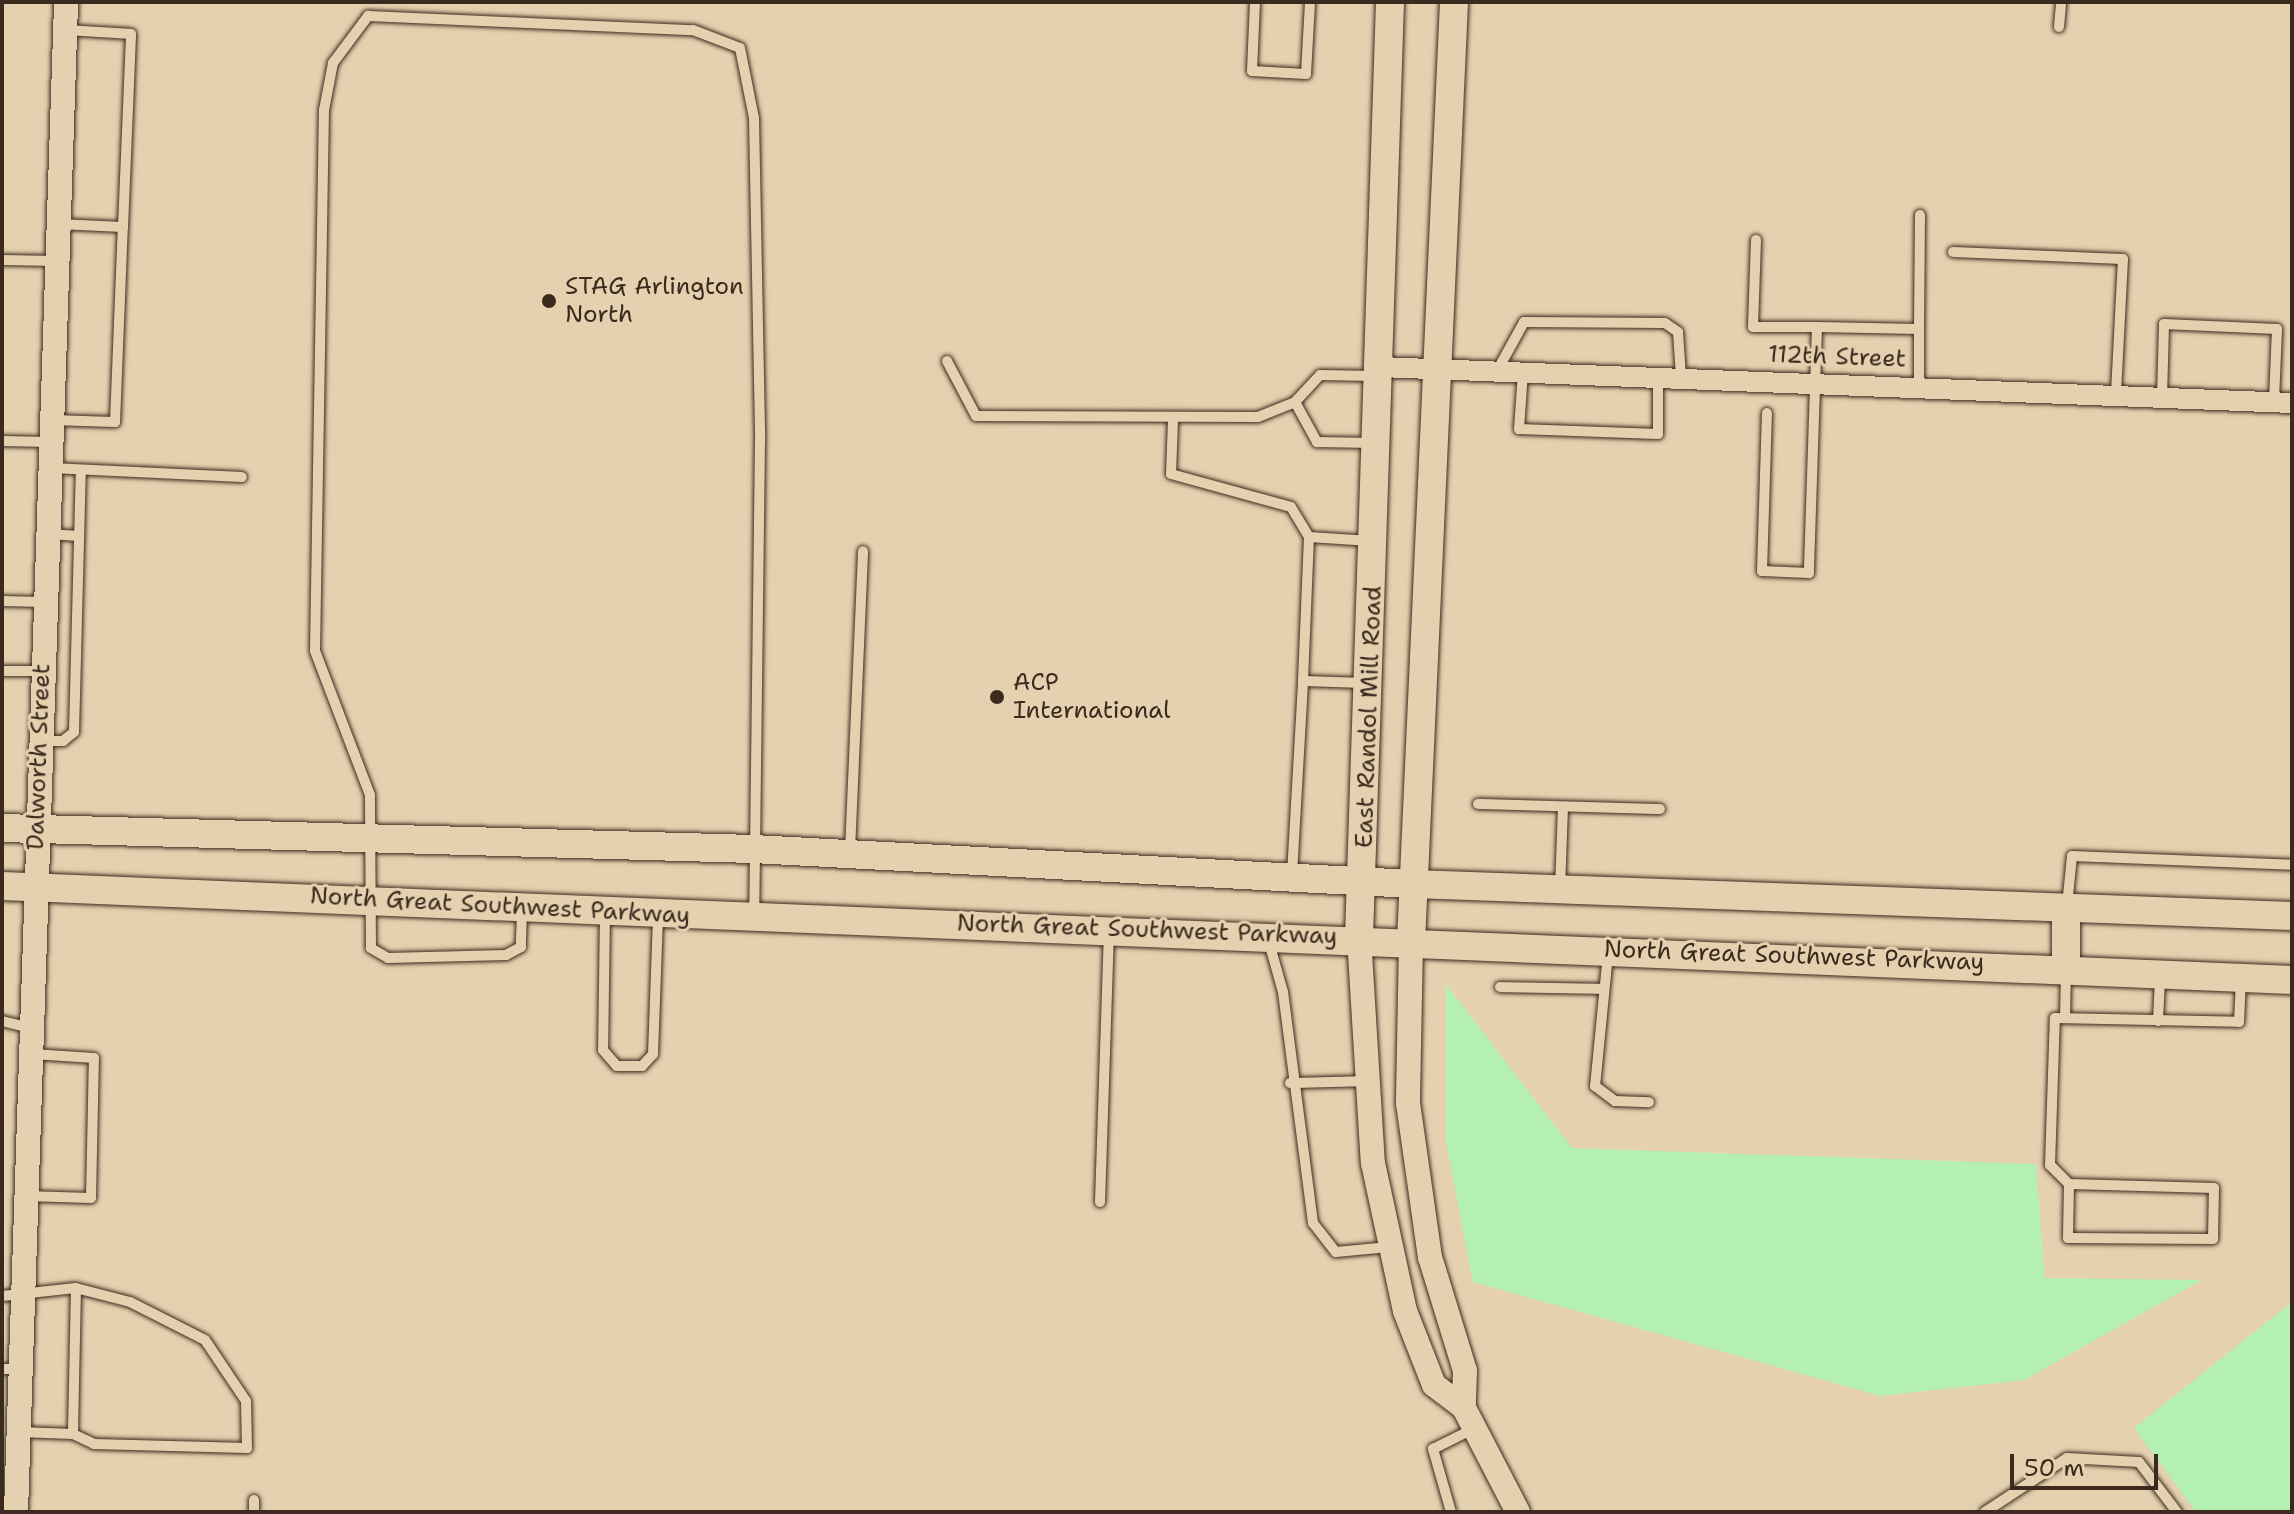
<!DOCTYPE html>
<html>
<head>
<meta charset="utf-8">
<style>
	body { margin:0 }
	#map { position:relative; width:2294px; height:1514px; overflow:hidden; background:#e5d1af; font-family:"Shantell Sans",sans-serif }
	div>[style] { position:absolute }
	.green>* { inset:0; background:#b4efb4 }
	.roads { filter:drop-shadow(0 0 2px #3b2a1e) drop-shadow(0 0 2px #3b2a1e) }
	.service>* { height:10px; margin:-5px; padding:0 5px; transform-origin:5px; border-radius:5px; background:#e5d1af }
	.minor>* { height:20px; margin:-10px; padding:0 10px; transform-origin:10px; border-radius:10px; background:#e5d1af }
	.tertiary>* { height:24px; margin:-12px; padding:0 12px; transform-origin:12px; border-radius:12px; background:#e5d1af }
	.secondary>* { height:28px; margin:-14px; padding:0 14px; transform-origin:14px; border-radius:14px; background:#e5d1af }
	.dots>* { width:22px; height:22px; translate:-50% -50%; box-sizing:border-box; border:4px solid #e5d1af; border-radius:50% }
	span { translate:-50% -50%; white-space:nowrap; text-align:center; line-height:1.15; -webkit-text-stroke:6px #e5d1af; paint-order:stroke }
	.poi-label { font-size:24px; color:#3b2a1e }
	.left { translate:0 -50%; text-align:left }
	.street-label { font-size:24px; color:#3b2a1e }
	.frame { position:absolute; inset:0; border:4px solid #3b2a1e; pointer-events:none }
	.scale { position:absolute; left:2010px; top:1454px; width:148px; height:36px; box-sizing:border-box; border:4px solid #3b2a1e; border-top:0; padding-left:10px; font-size:24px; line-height:28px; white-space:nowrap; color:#3b2a1e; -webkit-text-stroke:6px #e5d1af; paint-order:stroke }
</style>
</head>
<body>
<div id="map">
	<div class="green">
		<div style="clip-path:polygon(1446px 984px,1572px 1148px,2036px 1164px,2045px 1278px,2202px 1280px,2024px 1380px,1881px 1396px,1473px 1282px,1446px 1142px)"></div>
		<div style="clip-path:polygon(2292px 1302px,2292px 1512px,2196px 1512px,2134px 1428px)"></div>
	</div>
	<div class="roads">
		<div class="service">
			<div style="left:1255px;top:2px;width:69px;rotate:92.5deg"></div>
			<div style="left:1252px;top:71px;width:54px;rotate:3.2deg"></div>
			<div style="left:1306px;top:74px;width:72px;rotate:-86.8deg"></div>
			<div style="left:2059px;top:27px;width:25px;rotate:-85deg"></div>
			<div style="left:58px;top:224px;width:65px;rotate:2.6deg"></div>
			<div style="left:1756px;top:240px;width:87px;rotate:92deg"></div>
			<div style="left:1753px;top:327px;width:64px"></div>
			<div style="left:1817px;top:327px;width:246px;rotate:91.9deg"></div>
			<div style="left:1809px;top:573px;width:47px;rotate:-177.6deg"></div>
			<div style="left:1762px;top:571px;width:158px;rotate:-88.2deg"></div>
			<div style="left:1953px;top:252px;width:170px;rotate:2.4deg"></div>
			<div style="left:2123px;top:259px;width:135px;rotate:93deg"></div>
			<div style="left:2px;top:260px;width:54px;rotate:1.1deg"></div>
			<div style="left:1817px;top:327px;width:102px;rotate:1.1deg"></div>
			<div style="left:1919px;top:329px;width:57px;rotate:90deg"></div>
			<div style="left:1919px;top:329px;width:114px;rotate:-89.5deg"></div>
			<div style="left:947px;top:361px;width:62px;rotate:62.2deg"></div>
			<div style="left:976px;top:416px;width:282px;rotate:0.2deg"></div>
			<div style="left:1258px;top:417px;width:40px;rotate:-22deg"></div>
			<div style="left:1295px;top:402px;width:37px;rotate:-47deg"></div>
			<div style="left:1320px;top:375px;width:54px;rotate:1.1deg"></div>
			<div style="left:1497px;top:371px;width:56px;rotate:-61.1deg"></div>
			<div style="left:1524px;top:322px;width:141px;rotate:0.4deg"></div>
			<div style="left:1665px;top:323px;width:16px;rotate:35deg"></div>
			<div style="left:1678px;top:332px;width:45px;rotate:86.2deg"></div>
			<div style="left:1523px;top:372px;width:57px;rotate:94deg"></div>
			<div style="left:1519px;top:429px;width:139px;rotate:2.1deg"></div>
			<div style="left:1658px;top:434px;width:57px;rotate:-90deg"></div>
			<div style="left:2162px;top:397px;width:73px;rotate:-88.4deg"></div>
			<div style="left:2164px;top:324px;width:113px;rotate:2.5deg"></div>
			<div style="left:2277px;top:329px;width:73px;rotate:92.4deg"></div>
			<div style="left:1295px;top:402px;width:46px;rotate:61.2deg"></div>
			<div style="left:1317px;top:442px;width:57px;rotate:1deg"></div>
			<div style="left:51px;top:420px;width:64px;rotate:1.8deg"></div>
			<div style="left:115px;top:422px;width:195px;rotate:-87.7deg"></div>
			<div style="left:123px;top:227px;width:193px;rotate:-87.6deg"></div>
			<div style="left:131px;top:34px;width:64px;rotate:-176.4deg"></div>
			<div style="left:1173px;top:420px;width:54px;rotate:92.1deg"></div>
			<div style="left:1171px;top:474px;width:124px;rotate:15.4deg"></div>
			<div style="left:1291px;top:507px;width:35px;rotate:59deg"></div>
			<div style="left:1309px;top:537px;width:144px;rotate:92.4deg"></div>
			<div style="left:2px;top:441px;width:48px;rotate:1.2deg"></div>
			<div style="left:51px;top:468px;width:191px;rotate:2.7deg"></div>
			<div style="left:49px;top:534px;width:30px;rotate:4deg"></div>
			<div style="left:1309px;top:537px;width:62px;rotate:3.7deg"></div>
			<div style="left:2px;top:601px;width:42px;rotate:1.4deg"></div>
			<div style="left:2px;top:671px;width:40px"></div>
			<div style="left:42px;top:741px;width:21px"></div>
			<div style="left:63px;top:741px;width:14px;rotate:-39deg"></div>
			<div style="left:74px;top:732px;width:262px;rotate:-88.5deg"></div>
			<div style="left:1478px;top:804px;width:182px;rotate:1.6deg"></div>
			<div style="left:850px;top:851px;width:300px;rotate:-87.5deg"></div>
			<div style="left:1292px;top:874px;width:193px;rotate:-86.7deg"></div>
			<div style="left:1303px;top:681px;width:63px;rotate:1.8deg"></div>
			<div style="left:1560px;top:889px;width:82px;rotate:-87.9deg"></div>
			<div style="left:2067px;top:906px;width:50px;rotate:-84.3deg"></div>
			<div style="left:2072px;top:856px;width:220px;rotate:2.3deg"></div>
			<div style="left:522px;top:911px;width:36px;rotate:92deg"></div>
			<div style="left:521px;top:947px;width:17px;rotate:152deg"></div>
			<div style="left:506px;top:955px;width:118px;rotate:178.5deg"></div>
			<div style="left:388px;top:958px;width:20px;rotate:-150deg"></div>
			<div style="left:371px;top:948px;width:153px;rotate:-90.4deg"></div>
			<div style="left:370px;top:795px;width:154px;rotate:-110.9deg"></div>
			<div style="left:315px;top:651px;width:541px;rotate:-89.05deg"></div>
			<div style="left:324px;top:110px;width:48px;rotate:-79.2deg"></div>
			<div style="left:333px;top:63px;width:59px;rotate:-53.3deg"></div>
			<div style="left:368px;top:16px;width:325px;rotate:2.5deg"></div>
			<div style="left:693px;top:30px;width:50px;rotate:21deg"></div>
			<div style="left:740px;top:48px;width:71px;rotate:78.7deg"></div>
			<div style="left:754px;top:118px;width:323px;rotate:88.9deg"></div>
			<div style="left:760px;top:441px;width:474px;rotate:90.7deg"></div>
			<div style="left:605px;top:913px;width:137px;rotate:90.8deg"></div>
			<div style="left:603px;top:1050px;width:21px;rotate:49deg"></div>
			<div style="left:617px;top:1066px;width:25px"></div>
			<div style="left:642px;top:1066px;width:16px;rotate:-47deg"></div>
			<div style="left:653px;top:1054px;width:138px;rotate:-87.9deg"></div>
			<div style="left:1268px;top:939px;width:55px;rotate:74.2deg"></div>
			<div style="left:1283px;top:992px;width:233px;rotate:82.6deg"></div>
			<div style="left:1313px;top:1223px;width:37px;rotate:52deg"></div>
			<div style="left:1336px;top:1252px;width:53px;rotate:-5.4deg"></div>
			<div style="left:1608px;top:954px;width:133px;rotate:95.6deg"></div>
			<div style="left:1595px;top:1086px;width:25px;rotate:37deg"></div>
			<div style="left:1615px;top:1101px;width:34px;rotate:2deg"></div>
			<div style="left:1500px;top:987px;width:104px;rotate:1.1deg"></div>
			<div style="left:2065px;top:1018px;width:46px;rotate:-88.8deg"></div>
			<div style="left:2px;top:1021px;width:30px;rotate:14deg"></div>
			<div style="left:2158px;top:1021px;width:42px;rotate:-87.3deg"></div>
			<div style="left:1290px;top:1083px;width:74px;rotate:-1.5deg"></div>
			<div style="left:2069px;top:1184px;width:54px;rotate:91.1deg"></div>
			<div style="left:2068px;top:1238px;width:145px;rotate:0.4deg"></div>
			<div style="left:2213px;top:1239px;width:51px;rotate:-88.9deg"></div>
			<div style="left:2214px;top:1188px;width:145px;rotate:-178.4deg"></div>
			<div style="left:2069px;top:1184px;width:27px;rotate:-135deg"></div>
			<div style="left:2050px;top:1165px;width:147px;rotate:-88.1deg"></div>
			<div style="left:2055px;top:1018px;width:184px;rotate:1.2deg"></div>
			<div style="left:2239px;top:1022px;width:42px;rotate:-87.3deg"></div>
			<div style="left:25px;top:1196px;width:66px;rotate:1.7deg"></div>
			<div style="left:91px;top:1198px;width:140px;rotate:-88.8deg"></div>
			<div style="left:94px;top:1058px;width:62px;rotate:-176.3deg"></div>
			<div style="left:1100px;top:1202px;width:269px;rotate:-88.1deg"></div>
			<div style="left:2px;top:1296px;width:74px;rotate:-6.2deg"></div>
			<div style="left:76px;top:1288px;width:146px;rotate:91.2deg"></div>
			<div style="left:73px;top:1434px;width:53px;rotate:-177.8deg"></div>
			<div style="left:2px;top:1369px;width:18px"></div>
			<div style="left:73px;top:1434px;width:23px;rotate:25deg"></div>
			<div style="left:94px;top:1444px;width:153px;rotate:1.5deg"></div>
			<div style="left:247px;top:1448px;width:47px;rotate:-91.2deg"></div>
			<div style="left:246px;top:1401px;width:73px;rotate:-123.9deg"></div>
			<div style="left:205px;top:1340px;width:84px;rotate:-153.1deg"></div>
			<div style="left:130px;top:1302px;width:56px;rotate:-165.5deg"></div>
			<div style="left:254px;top:1512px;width:12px;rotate:-90deg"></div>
			<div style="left:1451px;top:1512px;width:66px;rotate:-105.9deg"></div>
			<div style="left:1433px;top:1449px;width:45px;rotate:-26.6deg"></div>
			<div style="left:1985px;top:1512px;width:98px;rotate:-33.4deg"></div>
			<div style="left:2067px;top:1458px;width:72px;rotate:3.2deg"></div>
			<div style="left:2139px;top:1462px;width:63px;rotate:52.8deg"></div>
		</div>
		<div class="minor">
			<div style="left:1380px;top:367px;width:913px;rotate:2.26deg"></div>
		</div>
		<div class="tertiary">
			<div style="left:1359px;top:937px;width:226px;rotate:86.5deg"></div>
			<div style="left:1373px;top:1163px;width:151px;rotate:77.8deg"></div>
			<div style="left:1405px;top:1311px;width:79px;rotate:68.6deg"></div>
			<div style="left:1434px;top:1385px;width:38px;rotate:37deg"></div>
			<div style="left:1464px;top:1408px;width:117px;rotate:62.6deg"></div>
			<div style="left:1411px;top:942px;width:161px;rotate:91.1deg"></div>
			<div style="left:1408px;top:1103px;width:156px;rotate:81.9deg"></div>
			<div style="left:1430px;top:1257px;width:119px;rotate:72.9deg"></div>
			<div style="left:1465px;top:1371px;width:37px;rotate:92deg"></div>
			<div style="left:16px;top:1512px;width:1511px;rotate:-88.1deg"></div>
		</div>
		<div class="secondary">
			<div style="left:2px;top:828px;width:751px;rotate:1.6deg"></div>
			<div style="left:753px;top:849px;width:661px;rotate:3.04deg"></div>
			<div style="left:1413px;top:884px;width:880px;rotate:2.08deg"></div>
			<div style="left:2px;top:886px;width:2292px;rotate:2.35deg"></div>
			<div style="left:2066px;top:908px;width:61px;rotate:90deg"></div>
			<div style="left:1359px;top:937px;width:936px;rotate:-88.1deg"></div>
			<div style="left:1411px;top:942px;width:941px;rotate:-87.38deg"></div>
		</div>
	</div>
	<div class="dots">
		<div style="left:549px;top:301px;background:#3b2a1e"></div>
		<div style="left:997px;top:697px;background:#3b2a1e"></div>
	</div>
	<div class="poi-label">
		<span class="left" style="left:565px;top:301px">STAG Arlington<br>North</span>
		<span class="left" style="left:1013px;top:697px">ACP<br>International</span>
	</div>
	<div class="street-label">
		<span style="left:1837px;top:357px;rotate:2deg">112th Street</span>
		<span style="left:1369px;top:717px;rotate:-88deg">East Randol Mill Road</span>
		<span style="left:39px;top:757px;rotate:-88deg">Dalworth Street</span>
		<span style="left:500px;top:906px;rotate:3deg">North Great Southwest Parkway</span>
		<span style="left:1147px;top:930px;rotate:2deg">North Great Southwest Parkway</span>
		<span style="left:1794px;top:956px;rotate:2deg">North Great Southwest Parkway</span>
	</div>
	<div class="frame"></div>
	<div class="scale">50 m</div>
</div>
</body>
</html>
